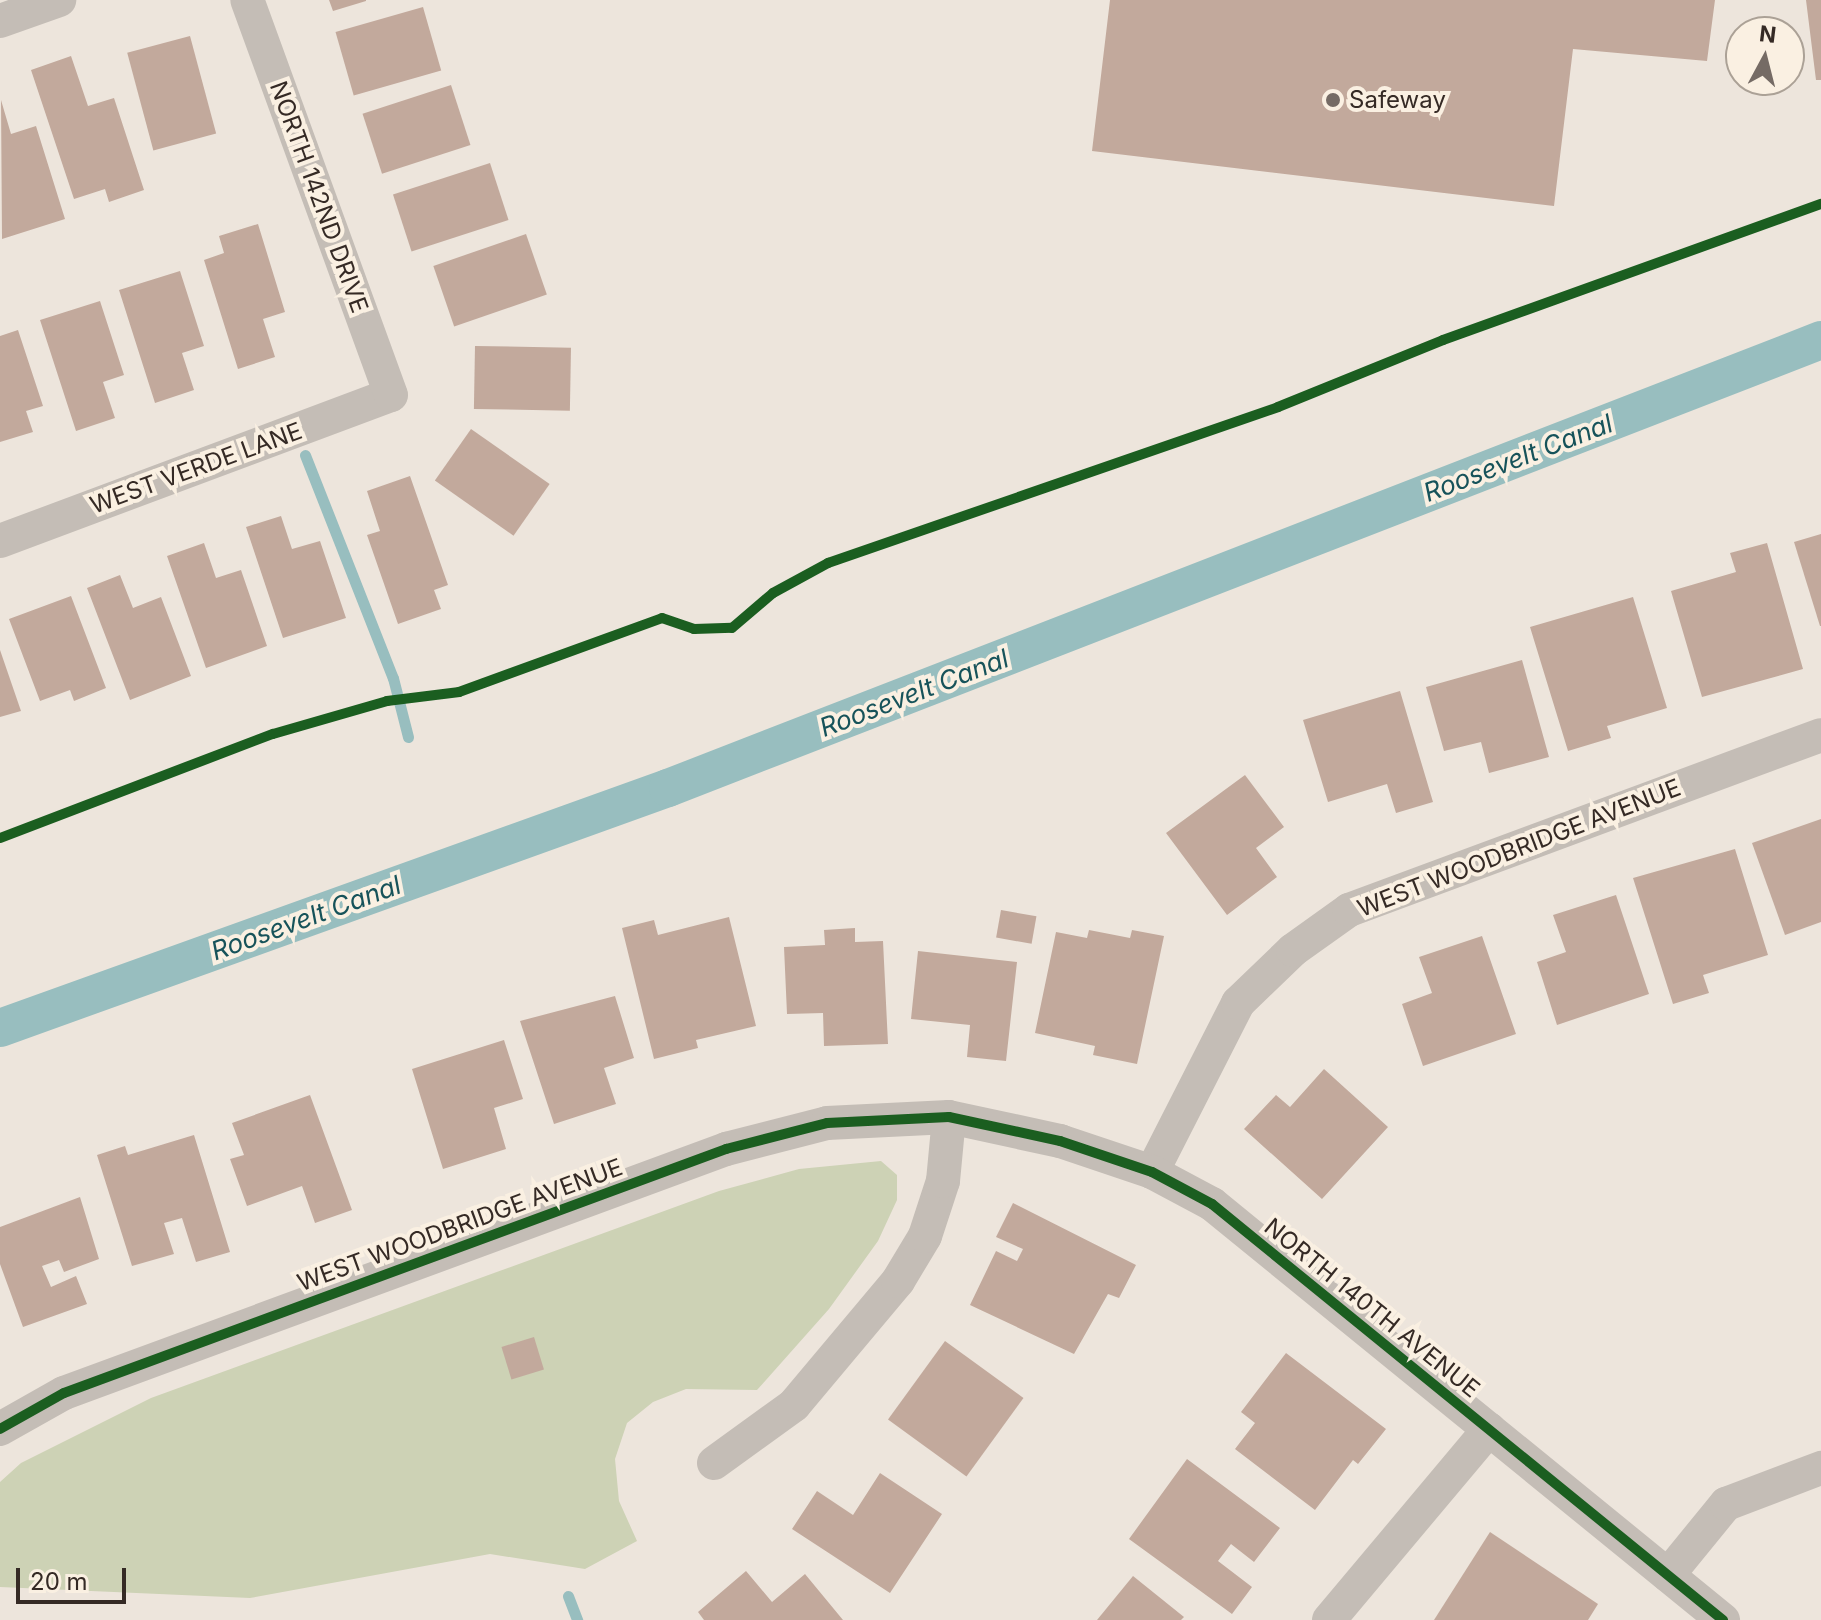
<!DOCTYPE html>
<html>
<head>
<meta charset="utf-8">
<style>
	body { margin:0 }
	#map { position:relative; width:1821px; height:1620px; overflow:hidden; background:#ede5dc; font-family:Inter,sans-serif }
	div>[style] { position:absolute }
	.green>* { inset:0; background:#cdd2b5 }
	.stream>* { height:11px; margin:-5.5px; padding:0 5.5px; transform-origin:5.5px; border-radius:5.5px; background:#98bebf }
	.canal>* { height:38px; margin:-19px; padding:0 19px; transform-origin:19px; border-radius:19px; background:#98bebf }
	.building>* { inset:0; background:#c2a99c; transform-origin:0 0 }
	.minor>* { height:34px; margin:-17px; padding:0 17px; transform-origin:17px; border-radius:17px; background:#c4bdb6 }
	.cycleway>* { height:10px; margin:-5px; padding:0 5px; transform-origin:5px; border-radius:5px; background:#1b5e20 }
	.dots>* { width:22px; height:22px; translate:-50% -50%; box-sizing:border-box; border:4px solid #faf0e2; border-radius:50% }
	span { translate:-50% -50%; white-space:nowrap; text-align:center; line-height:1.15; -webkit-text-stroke:8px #faf0e2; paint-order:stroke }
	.poi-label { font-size:24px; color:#352a25 }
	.left { translate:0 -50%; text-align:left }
	.street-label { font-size:24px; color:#352a25 }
	.water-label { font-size:26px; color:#17535a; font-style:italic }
	.north { position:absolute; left:1725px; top:16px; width:80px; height:80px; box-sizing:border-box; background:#faf0e2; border:2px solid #aba196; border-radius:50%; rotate:7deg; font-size:22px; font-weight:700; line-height:32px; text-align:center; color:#352a25 }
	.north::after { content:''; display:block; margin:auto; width:28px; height:36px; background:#756b65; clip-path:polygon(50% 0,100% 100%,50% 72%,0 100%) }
	.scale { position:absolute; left:16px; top:1568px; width:110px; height:36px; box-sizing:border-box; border:4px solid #352a25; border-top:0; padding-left:10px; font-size:24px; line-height:28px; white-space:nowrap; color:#352a25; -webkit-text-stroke:6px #faf0e2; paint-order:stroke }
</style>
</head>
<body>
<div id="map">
	<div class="green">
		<div style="clip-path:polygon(881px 1161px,897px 1175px,897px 1200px,878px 1241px,829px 1309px,757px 1390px,686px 1389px,653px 1402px,627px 1423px,615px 1459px,619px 1501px,637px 1541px,585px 1569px,490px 1554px,250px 1598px,0 1587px,0 1482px,21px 1463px,151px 1398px,719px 1191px,799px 1169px)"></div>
	</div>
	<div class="stream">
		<div style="left:305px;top:455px;width:240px;rotate:68.5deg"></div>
		<div style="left:393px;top:678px;width:61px;rotate:75.7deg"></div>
		<div style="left:568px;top:1596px;width:26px;rotate:69deg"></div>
	</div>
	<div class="canal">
		<div style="left:0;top:1028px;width:710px;rotate:-19.76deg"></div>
		<div style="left:668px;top:788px;width:1237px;rotate:-21.23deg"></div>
	</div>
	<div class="building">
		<div style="clip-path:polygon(329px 0,366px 0,366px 1px,333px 11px)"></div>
		<div style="clip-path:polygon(1110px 0,1715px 0,1707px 61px,1573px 49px,1554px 206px,1092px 151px)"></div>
		<div style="clip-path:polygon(1806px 0,1821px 0,1821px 80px,1816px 80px)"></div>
		<div style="left:423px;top:7px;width:66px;height:91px;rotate:74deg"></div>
		<div style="left:190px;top:36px;width:101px;height:65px;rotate:75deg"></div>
		<div style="clip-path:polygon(71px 56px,88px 106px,114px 98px,144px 190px,109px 202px,105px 189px,74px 199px,31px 70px)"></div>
		<div style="left:451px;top:85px;width:63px;height:93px;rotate:72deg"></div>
		<div style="clip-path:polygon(1px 100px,11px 134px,36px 126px,65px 219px,2px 239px)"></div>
		<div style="left:490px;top:163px;width:60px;height:102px;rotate:72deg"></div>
		<div style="clip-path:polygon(258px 224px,285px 312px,263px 319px,275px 357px,238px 369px,204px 260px,224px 253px,219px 236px)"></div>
		<div style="left:526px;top:234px;width:64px;height:98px;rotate:71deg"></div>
		<div style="clip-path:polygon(180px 271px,204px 346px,182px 353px,194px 390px,155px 403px,119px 290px)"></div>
		<div style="clip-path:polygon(100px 301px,124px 375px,103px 382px,115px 418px,76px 431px,40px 320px)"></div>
		<div style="clip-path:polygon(18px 330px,43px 406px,26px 411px,33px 432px,0 442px,0 336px)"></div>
		<div style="left:475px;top:346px;width:96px;height:63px;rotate:1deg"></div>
		<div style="left:471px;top:429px;width:96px;height:63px;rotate:35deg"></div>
		<div style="clip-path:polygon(410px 476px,448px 585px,434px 590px,441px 609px,398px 624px,367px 535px,380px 531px,367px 491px)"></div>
		<div style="clip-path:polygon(281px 516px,292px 549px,320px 541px,346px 618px,283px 638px,246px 527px)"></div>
		<div style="clip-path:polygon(1821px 534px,1821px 626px,1820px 626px,1794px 542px)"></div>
		<div style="clip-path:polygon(204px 543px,216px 578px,241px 570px,267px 646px,206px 668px,167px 556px)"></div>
		<div style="clip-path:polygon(1767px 543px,1803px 669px,1702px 697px,1671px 591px,1736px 572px,1730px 553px)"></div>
		<div style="clip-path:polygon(120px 575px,133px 608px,161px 597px,191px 676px,130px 700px,87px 588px)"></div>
		<div style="clip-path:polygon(71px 596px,106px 688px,74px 701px,70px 690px,40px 701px,9px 619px)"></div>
		<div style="clip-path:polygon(1633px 597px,1667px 708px,1607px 726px,1611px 738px,1568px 751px,1530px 627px)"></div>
		<div style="clip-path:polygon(0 650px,21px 711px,0 717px)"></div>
		<div style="clip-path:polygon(1522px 660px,1549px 757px,1489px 773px,1481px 742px,1444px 751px,1426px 687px)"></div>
		<div style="clip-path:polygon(1400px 691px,1433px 802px,1396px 813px,1387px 784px,1328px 802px,1303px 720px)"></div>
		<div style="clip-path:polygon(1245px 775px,1284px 827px,1256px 848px,1277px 877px,1227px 915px,1166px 833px)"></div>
		<div style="clip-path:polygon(1821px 819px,1821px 922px,1785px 935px,1752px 843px)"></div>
		<div style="clip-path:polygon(1735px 849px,1768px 955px,1703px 975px,1709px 993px,1673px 1004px,1633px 878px)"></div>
		<div style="clip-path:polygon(1616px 895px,1649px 994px,1557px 1025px,1537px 962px,1566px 952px,1553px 915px)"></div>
		<div style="left:1001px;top:910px;width:36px;height:28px;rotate:10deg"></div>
		<div style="clip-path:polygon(729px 917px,756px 1026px,696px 1040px,698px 1048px,654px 1059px,622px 928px,654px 920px,658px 935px)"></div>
		<div style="clip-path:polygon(855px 928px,855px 942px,883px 941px,888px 1044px,824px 1046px,823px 1013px,787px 1014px,784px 947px,825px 945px,824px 930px)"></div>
		<div style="clip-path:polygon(1089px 930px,1130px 938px,1132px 930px,1164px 936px,1137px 1064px,1093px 1055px,1095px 1046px,1035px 1033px,1056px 932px,1087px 938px)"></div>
		<div style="clip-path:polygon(1482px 936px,1516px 1034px,1423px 1066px,1402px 1004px,1432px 993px,1419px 957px)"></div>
		<div style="clip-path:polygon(918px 951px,1017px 962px,1006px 1061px,967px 1057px,970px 1025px,911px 1019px)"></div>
		<div style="clip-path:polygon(615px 996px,634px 1058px,604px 1068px,616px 1104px,554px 1124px,520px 1021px)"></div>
		<div style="clip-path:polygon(504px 1040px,523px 1099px,494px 1108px,506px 1149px,443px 1169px,412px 1069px)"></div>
		<div style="clip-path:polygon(1324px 1069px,1388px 1127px,1322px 1199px,1244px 1129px,1276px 1095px,1290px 1107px)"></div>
		<div style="clip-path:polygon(310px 1095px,352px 1210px,315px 1223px,302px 1186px,247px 1206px,230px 1159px,244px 1155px,232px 1123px)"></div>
		<div style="clip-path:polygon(194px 1135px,230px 1252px,196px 1262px,182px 1218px,164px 1223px,174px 1254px,132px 1266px,97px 1155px,125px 1146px,128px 1155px)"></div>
		<div style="clip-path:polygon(80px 1197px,99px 1259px,64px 1272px,59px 1260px,42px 1266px,51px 1287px,76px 1276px,87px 1304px,23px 1327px,0 1264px,0 1227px)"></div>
		<div style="clip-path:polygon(1013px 1203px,1136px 1265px,1119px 1298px,1108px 1294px,1074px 1354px,970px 1305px,996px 1251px,1017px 1261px,1023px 1249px,996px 1237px)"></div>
		<div style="left:534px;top:1337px;width:34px;height:34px;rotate:73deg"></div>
		<div style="left:945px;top:1341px;width:97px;height:97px;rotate:36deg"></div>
		<div style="clip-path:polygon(1286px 1353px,1386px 1429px,1358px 1464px,1353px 1460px,1315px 1510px,1235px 1449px,1255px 1423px,1241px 1412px)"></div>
		<div style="clip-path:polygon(1187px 1459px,1280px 1528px,1254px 1562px,1231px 1544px,1218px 1561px,1252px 1587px,1232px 1614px,1129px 1539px)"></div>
		<div style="clip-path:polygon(880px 1473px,942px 1514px,890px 1593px,792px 1529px,817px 1491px,853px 1515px)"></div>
		<div style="clip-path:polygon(1490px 1532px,1598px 1604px,1588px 1620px,1434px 1620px)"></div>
		<div style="clip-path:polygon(746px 1571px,772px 1602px,805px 1574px,843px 1620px,704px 1620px,698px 1612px)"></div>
		<div style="clip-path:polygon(1133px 1576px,1184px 1617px,1181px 1620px,1097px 1620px)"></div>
	</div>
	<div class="minor">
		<div style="left:0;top:21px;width:63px;rotate:-19.6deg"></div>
		<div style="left:0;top:541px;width:417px;rotate:-20.5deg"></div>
		<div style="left:391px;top:395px;width:420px;rotate:-110deg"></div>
		<div style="left:1152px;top:1172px;width:190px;rotate:-63deg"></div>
		<div style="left:1238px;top:1003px;width:76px;rotate:-43.9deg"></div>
		<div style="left:1293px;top:950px;width:69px;rotate:-35.5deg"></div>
		<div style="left:1349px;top:910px;width:503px;rotate:-20.34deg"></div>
		<div style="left:0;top:1429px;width:73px;rotate:-29.4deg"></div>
		<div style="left:64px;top:1393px;width:706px;rotate:-20.23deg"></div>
		<div style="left:726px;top:1149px;width:104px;rotate:-14.4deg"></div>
		<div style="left:827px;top:1123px;width:122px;rotate:-2.8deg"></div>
		<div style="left:949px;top:1117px;width:114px;rotate:12.2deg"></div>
		<div style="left:1060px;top:1141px;width:97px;rotate:18.6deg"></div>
		<div style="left:1152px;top:1172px;width:68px;rotate:28.1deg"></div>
		<div style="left:1212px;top:1204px;width:659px;rotate:39.15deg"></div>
		<div style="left:714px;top:1463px;width:99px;rotate:-35.9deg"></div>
		<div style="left:794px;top:1405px;width:162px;rotate:-50deg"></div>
		<div style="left:898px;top:1281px;width:52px;rotate:-59deg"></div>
		<div style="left:925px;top:1236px;width:58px;rotate:-71.9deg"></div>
		<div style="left:943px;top:1181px;width:64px;rotate:-84.6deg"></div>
		<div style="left:1668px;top:1575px;width:92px;rotate:-50.8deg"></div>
		<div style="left:1726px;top:1504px;width:102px;rotate:-20.8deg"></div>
		<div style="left:1329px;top:1620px;width:249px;rotate:-50deg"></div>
	</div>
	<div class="cycleway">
		<div style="left:0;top:838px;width:292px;rotate:-20.9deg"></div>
		<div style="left:273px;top:734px;width:119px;rotate:-16.1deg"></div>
		<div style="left:387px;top:701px;width:73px;rotate:-7.1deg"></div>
		<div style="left:459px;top:692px;width:216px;rotate:-20deg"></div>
		<div style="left:662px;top:618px;width:34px;rotate:19deg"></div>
		<div style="left:694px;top:629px;width:38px;rotate:-2deg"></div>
		<div style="left:732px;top:628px;width:54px;rotate:-40.5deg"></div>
		<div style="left:773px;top:593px;width:63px;rotate:-28.6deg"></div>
		<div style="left:828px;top:563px;width:476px;rotate:-19.1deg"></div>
		<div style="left:1278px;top:407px;width:178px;rotate:-22.1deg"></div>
		<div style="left:1443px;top:340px;width:402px;rotate:-19.8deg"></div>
		<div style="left:0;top:1429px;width:73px;rotate:-29.4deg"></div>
		<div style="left:64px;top:1393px;width:706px;rotate:-20.23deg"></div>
		<div style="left:726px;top:1149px;width:104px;rotate:-14.4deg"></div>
		<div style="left:827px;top:1123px;width:122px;rotate:-2.8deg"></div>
		<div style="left:949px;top:1117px;width:114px;rotate:12.2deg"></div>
		<div style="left:1060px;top:1141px;width:97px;rotate:18.6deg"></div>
		<div style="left:1152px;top:1172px;width:68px;rotate:28.1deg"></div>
		<div style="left:1212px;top:1204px;width:659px;rotate:39.15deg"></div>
	</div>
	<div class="dots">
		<div style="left:1333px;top:100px;background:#756b65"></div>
	</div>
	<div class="poi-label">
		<span class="left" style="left:1349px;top:100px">Safeway</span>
	</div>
	<div class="street-label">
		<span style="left:319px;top:197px;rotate:70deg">NORTH 142ND DRIVE</span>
		<span style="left:196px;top:468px;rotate:-20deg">WEST VERDE LANE</span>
		<span style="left:1519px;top:848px;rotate:-21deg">WEST WOODBRIDGE AVENUE</span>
		<span style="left:460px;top:1225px;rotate:-20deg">WEST WOODBRIDGE AVENUE</span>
		<span style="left:1372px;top:1308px;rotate:39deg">NORTH 140TH AVENUE</span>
	</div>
	<div class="water-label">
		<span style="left:1518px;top:458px;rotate:-21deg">Roosevelt Canal</span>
		<span style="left:914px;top:693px;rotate:-21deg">Roosevelt Canal</span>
		<span style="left:306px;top:918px;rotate:-20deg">Roosevelt Canal</span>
	</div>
	<div class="north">N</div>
	<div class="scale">20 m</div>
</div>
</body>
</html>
